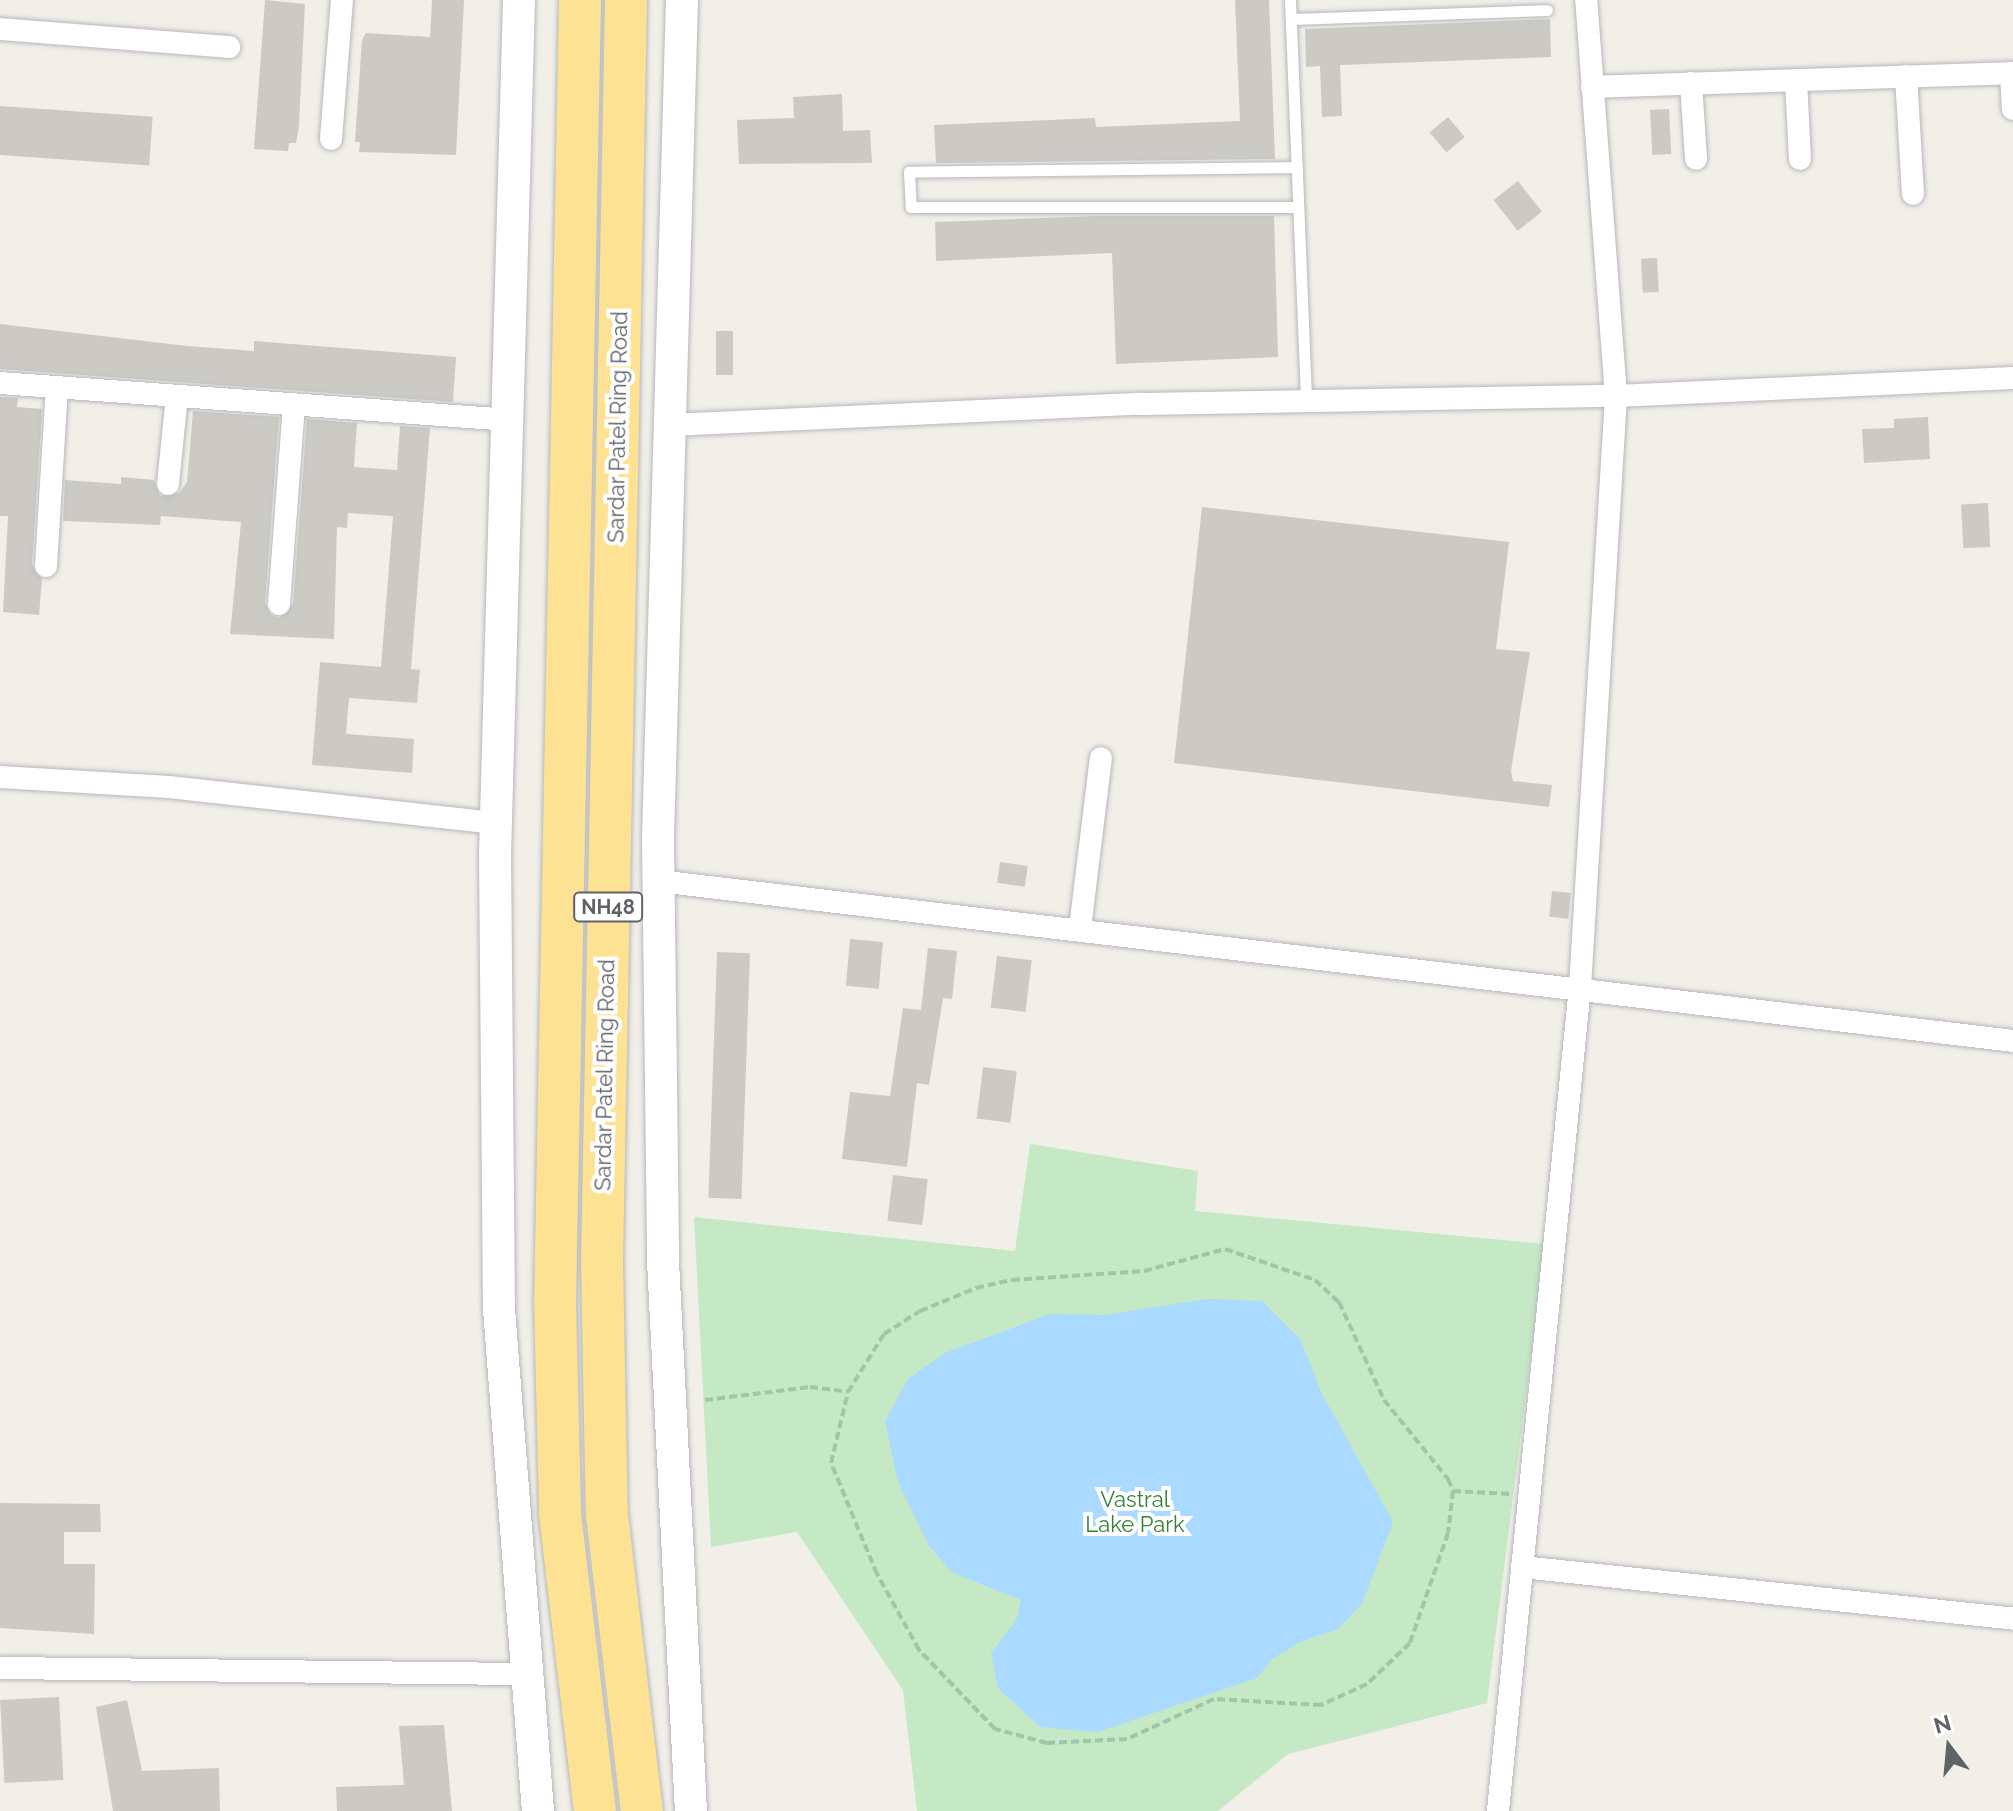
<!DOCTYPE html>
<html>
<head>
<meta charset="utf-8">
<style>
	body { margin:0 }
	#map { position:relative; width:2013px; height:1811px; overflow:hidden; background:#f1efe8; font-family:Raleway,sans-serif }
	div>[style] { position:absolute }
	.green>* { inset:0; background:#c5e8c5 }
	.water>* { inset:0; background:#aadaff }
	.building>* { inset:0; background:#cccac5; transform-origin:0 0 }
	.path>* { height:4px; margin-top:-2px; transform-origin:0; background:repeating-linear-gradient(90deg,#9cc7a9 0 8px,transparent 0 12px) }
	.roads { filter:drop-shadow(0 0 2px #b5b8bc) drop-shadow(0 0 2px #b5b8bc) }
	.lane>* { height:11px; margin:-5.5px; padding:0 5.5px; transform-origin:5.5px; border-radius:5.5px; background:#fff }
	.street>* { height:22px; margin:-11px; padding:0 11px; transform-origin:11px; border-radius:11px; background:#fff }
	.secondary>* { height:32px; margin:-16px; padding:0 16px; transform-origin:16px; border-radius:16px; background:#fff }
	.highway>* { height:42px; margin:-21px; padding:0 21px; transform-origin:21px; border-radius:21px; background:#fde293 }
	span { translate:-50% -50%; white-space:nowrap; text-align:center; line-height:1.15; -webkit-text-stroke:8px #fff; paint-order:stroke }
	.shield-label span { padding:2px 6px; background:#fff; border:2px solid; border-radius:6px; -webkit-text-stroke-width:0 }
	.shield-label { font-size:20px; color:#5f6368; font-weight:700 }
	.street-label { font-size:22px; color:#5f6368 }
	.park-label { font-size:22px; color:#348238 }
	.north { position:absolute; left:1909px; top:1707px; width:80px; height:80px; -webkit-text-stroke:6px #fff; paint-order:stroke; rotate:344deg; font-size:22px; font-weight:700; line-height:32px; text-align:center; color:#5f6368 }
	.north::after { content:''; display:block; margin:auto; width:28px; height:36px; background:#5f6368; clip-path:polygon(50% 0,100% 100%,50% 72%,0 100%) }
</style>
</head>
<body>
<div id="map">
	<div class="green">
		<div style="clip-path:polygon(1030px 1144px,1198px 1171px,1195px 1211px,1545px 1244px,1487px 1703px,1288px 1754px,1218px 1811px,917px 1811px,903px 1690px,797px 1532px,711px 1547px,694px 1217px,1015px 1251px)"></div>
	</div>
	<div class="water">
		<div style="clip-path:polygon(1207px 1299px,1262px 1301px,1300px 1339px,1322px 1394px,1393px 1522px,1362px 1604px,1338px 1629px,1300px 1642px,1272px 1659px,1257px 1678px,1097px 1732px,1040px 1727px,998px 1688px,991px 1653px,1016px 1621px,1021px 1600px,953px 1573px,929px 1546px,898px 1482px,885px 1421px,908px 1379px,945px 1353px,1050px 1314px,1104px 1315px)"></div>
	</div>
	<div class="building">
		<div style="clip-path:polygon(265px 0,305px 4px,299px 126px,296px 143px,289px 143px,288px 151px,254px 149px)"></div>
		<div style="clip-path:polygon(432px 0,464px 0,456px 155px,359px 152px,360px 142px,355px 142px,362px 40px,366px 33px,430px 37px)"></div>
		<div style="clip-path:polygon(1235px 0,1269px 0,1275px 159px,936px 163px,934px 125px,1095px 118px,1096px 127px,1240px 121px)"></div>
		<div style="clip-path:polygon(1550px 19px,1551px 57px,1340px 65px,1342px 116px,1322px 117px,1320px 66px,1306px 67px,1305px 29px)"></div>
		<div style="clip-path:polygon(842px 94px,843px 131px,870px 130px,872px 163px,739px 164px,737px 120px,794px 118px,793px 97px)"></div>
		<div style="left:0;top:106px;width:153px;height:49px;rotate:4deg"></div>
		<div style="left:1669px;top:109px;width:45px;height:19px;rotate:87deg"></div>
		<div style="left:1448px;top:117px;width:26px;height:24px;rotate:50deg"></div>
		<div style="left:1518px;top:181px;width:39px;height:31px;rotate:52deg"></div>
		<div style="clip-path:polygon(1096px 216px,1274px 216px,1278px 357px,1116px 364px,1112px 253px,936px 261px,935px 222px)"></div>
		<div style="left:1657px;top:258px;width:34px;height:16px;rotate:87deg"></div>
		<div style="clip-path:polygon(0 324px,187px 346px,254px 351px,254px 341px,456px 357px,453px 402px,0 369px)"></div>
		<div style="left:716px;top:331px;width:17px;height:44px"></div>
		<div style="clip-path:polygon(0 397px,18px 398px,17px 407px,42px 409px,32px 565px,42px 579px,39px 615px,3px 612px,8px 516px,0 516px)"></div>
		<div style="clip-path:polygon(193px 411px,279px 417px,265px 603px,271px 615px,279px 618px,293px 605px,307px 419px,357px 423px,354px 467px,397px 470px,400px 426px,430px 428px,411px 669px,420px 670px,417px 703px,349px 698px,346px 734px,414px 739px,412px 773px,312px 765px,320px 662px,381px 667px,393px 516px,348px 513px,347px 528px,337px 527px,334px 639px,230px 634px,241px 522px,161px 516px,160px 525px,63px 521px,65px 480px,121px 484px,121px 477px,154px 480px,160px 496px,179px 493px,187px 482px)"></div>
		<div style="clip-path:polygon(1928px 417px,1930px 459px,1864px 463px,1862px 429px,1894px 428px,1894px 419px)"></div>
		<div style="left:1988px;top:503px;width:44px;height:27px;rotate:87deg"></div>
		<div style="clip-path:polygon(1202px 507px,1509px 542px,1496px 649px,1530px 652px,1511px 771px,1513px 781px,1552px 785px,1549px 807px,1174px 763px)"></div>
		<div style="left:1000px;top:862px;width:28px;height:21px;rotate:8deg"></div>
		<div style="left:1552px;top:891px;width:19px;height:26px;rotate:6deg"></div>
		<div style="left:850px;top:939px;width:33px;height:47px;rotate:5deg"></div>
		<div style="clip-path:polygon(928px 948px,957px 951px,952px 999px,943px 998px,929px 1085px,917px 1083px,907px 1167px,842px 1159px,850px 1092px,890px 1096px,903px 1008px,921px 1010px)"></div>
		<div style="left:717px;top:952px;width:33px;height:246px;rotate:2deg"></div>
		<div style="left:997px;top:956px;width:35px;height:52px;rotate:7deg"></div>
		<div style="left:983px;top:1067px;width:34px;height:52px;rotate:7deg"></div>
		<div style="left:893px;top:1175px;width:35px;height:46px;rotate:7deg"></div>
		<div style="clip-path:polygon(0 1503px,100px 1504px,101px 1532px,64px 1532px,64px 1564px,95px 1564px,94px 1634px,0 1628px)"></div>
		<div style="left:59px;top:1697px;width:83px;height:59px;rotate:87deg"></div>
		<div style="clip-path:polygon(127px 1700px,142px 1771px,219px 1768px,220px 1811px,113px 1811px,96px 1707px)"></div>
		<div style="clip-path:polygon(444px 1725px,452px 1811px,337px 1811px,336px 1787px,404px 1785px,399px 1726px)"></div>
	</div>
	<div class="path">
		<div style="left:705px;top:1400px;width:106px;rotate:-7.1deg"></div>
		<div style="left:810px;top:1387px;width:38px;rotate:7deg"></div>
		<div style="left:848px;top:1392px;width:68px;rotate:-58.2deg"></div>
		<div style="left:884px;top:1334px;width:43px;rotate:-32.6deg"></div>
		<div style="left:920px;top:1311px;width:61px;rotate:-22.3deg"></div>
		<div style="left:976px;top:1288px;width:37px;rotate:-13deg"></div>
		<div style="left:1012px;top:1280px;width:132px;rotate:-3.9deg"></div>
		<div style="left:1144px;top:1271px;width:84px;rotate:-15.2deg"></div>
		<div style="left:1225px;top:1249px;width:95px;rotate:19deg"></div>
		<div style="left:1315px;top:1280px;width:33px;rotate:43deg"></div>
		<div style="left:1339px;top:1302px;width:108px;rotate:65.3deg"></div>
		<div style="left:1384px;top:1400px;width:102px;rotate:51deg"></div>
		<div style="left:1448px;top:1479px;width:13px;rotate:67deg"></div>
		<div style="left:1453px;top:1491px;width:42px;rotate:96.8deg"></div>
		<div style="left:1448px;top:1533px;width:116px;rotate:109.1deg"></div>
		<div style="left:1410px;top:1643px;width:59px;rotate:136.4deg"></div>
		<div style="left:1367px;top:1684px;width:51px;rotate:155.5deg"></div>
		<div style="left:1321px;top:1705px;width:107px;rotate:-176.8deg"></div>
		<div style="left:1214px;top:1699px;width:96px;rotate:155.3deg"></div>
		<div style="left:1127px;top:1739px;width:80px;rotate:177.1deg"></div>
		<div style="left:1047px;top:1743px;width:54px;rotate:-164.9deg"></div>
		<div style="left:995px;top:1729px;width:110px;rotate:-133.9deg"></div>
		<div style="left:919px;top:1650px;width:87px;rotate:-118.9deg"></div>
		<div style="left:877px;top:1574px;width:120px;rotate:-112.5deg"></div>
		<div style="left:831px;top:1463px;width:73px;rotate:-76.5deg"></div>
		<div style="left:1453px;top:1491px;width:58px;rotate:3deg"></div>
	</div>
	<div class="roads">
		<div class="lane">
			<div style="left:1290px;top:0;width:401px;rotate:87.7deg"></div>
			<div style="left:1291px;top:19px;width:256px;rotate:-2deg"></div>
			<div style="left:1297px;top:167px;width:388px;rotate:179.3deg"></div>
			<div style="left:909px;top:172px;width:35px;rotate:87deg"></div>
			<div style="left:911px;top:207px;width:387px"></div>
		</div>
		<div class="street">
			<div style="left:0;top:29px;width:230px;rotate:4.5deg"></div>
			<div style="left:2011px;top:73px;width:36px;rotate:87deg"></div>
			<div style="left:1906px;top:76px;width:118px;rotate:86.6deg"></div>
			<div style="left:1796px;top:80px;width:79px;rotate:87.1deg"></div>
			<div style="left:1691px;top:83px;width:76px;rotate:86.2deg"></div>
			<div style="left:1592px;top:87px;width:421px;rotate:-1.9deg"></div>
			<div style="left:331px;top:139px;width:139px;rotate:-85.5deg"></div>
			<div style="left:0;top:383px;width:511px;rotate:4.15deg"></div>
			<div style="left:670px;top:425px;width:471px;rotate:-2.6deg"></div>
			<div style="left:1141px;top:404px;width:475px;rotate:-1deg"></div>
			<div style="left:1616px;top:396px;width:397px;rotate:-2.6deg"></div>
			<div style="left:168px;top:484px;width:88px;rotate:-84.2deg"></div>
			<div style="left:46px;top:566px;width:179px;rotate:-86.5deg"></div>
			<div style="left:279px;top:604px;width:200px;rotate:-85.7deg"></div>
			<div style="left:0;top:777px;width:169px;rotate:3.4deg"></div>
			<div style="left:169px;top:787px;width:329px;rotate:6.3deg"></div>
			<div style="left:658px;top:881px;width:1364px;rotate:6.73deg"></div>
			<div style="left:1080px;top:928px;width:171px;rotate:-83deg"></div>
			<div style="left:1522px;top:1567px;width:494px;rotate:6deg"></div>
			<div style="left:0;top:1668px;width:523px;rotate:0.66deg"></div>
			<div style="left:1498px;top:1811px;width:828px;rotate:-84.32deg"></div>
			<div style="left:1580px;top:987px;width:592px;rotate:-86.51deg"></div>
			<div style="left:1616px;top:396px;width:397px;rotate:-94.3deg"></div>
		</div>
		<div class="secondary">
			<div style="left:519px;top:0;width:852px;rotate:91.61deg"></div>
			<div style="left:495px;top:852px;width:457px;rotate:89.5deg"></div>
			<div style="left:499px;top:1309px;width:504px;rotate:85.56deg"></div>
			<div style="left:682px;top:0;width:838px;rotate:91.64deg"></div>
			<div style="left:658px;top:838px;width:423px;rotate:89.3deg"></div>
			<div style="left:663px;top:1261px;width:551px;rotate:87.09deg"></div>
		</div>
		<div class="highway">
			<div style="left:580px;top:0;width:1303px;rotate:91.1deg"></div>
			<div style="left:555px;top:1303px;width:211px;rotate:88.6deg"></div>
			<div style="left:560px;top:1514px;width:299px;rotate:83.3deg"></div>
			<div style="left:626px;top:0;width:1263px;rotate:91.09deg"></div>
			<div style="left:602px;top:1263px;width:252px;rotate:88.9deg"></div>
			<div style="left:607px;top:1515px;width:298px;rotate:83.3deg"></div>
		</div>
	</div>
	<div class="shield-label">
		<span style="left:608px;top:907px">NH48</span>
	</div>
	<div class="street-label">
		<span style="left:618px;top:427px;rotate:-89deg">Sardar Patel Ring Road</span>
		<span style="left:605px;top:1075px;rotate:-89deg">Sardar Patel Ring Road</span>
	</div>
	<div class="park-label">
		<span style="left:1135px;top:1512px">Vastral<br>Lake Park</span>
	</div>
	<div class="north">N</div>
</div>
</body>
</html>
